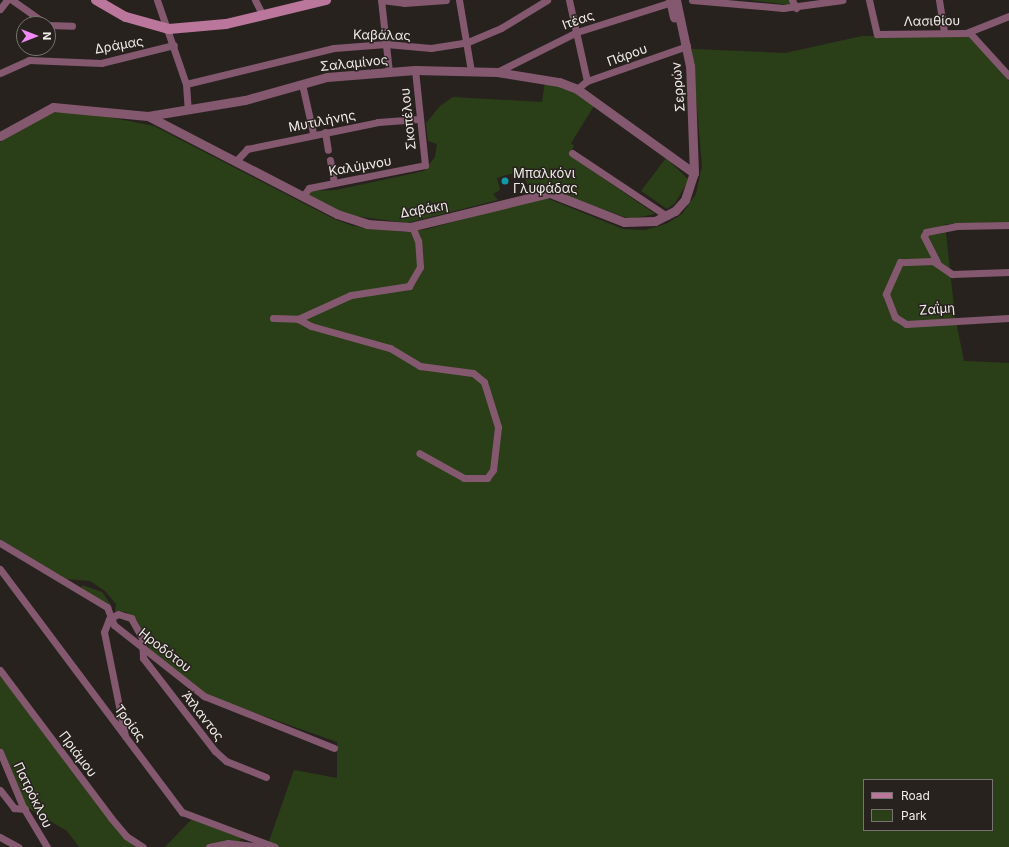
<!DOCTYPE html>
<html>
<head>
<meta charset="utf-8">
<style>
	body { margin:0 }
	#map { position:relative; width:1009px; height:847px; overflow:hidden; background:#28221f; font-family:Inter,sans-serif }
	div>[style] { position:absolute }
	.green>* { inset:0; background:#2a3f17 }
	.minor>* { height:7px; margin:-3.5px; padding:0 3.5px; transform-origin:3.5px; border-radius:3.5px; background:#845970 }
	.tertiary>* { height:9px; margin:-4.5px; padding:0 4.5px; transform-origin:4.5px; border-radius:4.5px; background:#845970 }
	.secondary>* { height:10px; margin:-5px; padding:0 5px; transform-origin:5px; border-radius:5px; background:#bb769c }
	.dots>* { width:11px; height:11px; translate:-50% -50%; box-sizing:border-box; border:2px solid #28221f; border-radius:50% }
	span { translate:-50% -50%; white-space:nowrap; text-align:center; line-height:1.15; -webkit-text-stroke:3px #28221f; paint-order:stroke }
	.street-label { font-size:13px; color:#f1edea }
	.poi-label { font-size:13px; color:#f1edea }
	.left { translate:0 -50%; text-align:left }
	.legend { position:absolute; left:863px; top:779px; width:130px; height:52px; box-sizing:border-box; background:#28221f; border:1px solid #787370; margin:0; padding:5px 7px; list-style:none; font-size:12px; color:#f1edea }
	.legend li { display:flex; align-items:center; gap:8px; height:20px }
	.legend b { width:20px; border:1px solid #787370 }
	.north { position:absolute; left:16px; top:16px; width:40px; height:40px; box-sizing:border-box; background:#28221f; border:1px solid #787370; border-radius:50%; rotate:90deg; font-size:11px; font-weight:700; line-height:16px; text-align:center; color:#f1edea }
	.north::after { content:''; display:block; margin:auto; width:14px; height:18px; background:#f08bf5; clip-path:polygon(50% 0,100% 100%,50% 72%,0 100%) }
</style>
</head>
<body>
<div id="map">
	<div class="green">
		<div style="clip-path:polygon(749px 0,793px 0,790px 5px)"></div>
		<div style="clip-path:polygon(evenodd,862px 36px,969px 36px,1009px 81px,1009px 222px,945px 224px,955px 316px,964px 361px,1009px 363px,1009px 847px,267px 847px,294px 770px,337px 778px,337px 742px,202px 694px,149px 648px,137px 620px,126px 612px,115px 611px,116px 604px,105px 591px,90px 581px,66px 579px,0 539px,0 142px,48px 113px,78px 111px,154px 126px,334px 219px,353px 226px,403px 232px,428px 229px,535px 199px,549px 199px,623px 229px,645px 230px,666px 224px,682px 214px,696px 194px,702px 166px,692px 49px,785px 53px,862px 36px,864px 780px,992px 780px,992px 830px,864px 830px,864px 780px)"></div>
		<div style="clip-path:polygon(545px 81px,574px 91px,594px 106px,571px 143px,574px 146px,569px 155px,655px 214px,630px 219px,551px 190px,530px 190px,521px 171px,497px 178px,500px 190px,493px 194px,498px 200px,407px 223px,348px 215px,309px 195px,311px 191px,336px 190px,424px 171px,435px 157px,437px 144px,428px 141px,426px 123px,440px 106px,453px 97px,542px 102px)"></div>
		<div style="clip-path:polygon(666px 158px,689px 180px,675px 203px,667px 209px,641px 191px)"></div>
		<div style="clip-path:polygon(82px 585px,102px 592px,111px 605px,81px 590px)"></div>
		<div style="clip-path:polygon(0 676px,138px 847px,79px 847px,67px 831px,26px 807px,0 748px)"></div>
		<div style="clip-path:polygon(192px 819px,242px 838px,236px 845px,243px 847px,165px 847px)"></div>
	</div>
	<div class="minor">
		<div style="left:12px;top:0;width:42px;rotate:35.2deg"></div>
		<div style="left:157px;top:0;width:89px;rotate:71deg"></div>
		<div style="left:186px;top:84px;width:26px;rotate:86deg"></div>
		<div style="left:255px;top:0;width:16px;rotate:63deg"></div>
		<div style="left:459px;top:0;width:72px;rotate:80.4deg"></div>
		<div style="left:569px;top:0;width:83px;rotate:77.5deg"></div>
		<div style="left:692px;top:0;width:91px;rotate:5deg"></div>
		<div style="left:783px;top:8px;width:60px;rotate:-7.7deg"></div>
		<div style="left:792px;top:0;width:9px;rotate:63deg"></div>
		<div style="left:869px;top:0;width:35px;rotate:77deg"></div>
		<div style="left:877px;top:34px;width:89px;rotate:-0.6deg"></div>
		<div style="left:966px;top:33px;width:46px;rotate:-21.6deg"></div>
		<div style="left:939px;top:0;width:33px;rotate:81deg"></div>
		<div style="left:0;top:9px;width:11px;rotate:-52deg"></div>
		<div style="left:48px;top:25px;width:24px;rotate:2deg"></div>
		<div style="left:969px;top:32px;width:59px;rotate:47.7deg"></div>
		<div style="left:389px;top:72px;width:72px;rotate:-96.3deg"></div>
		<div style="left:381px;top:0;width:23px;rotate:7deg"></div>
		<div style="left:404px;top:3px;width:42px;rotate:-4.1deg"></div>
		<div style="left:497px;top:72px;width:89px;rotate:-26.6deg"></div>
		<div style="left:577px;top:32px;width:103px;rotate:-17.6deg"></div>
		<div style="left:0;top:73px;width:32px;rotate:-24deg"></div>
		<div style="left:29px;top:60px;width:72px;rotate:2.4deg"></div>
		<div style="left:101px;top:63px;width:75px;rotate:-13.9deg"></div>
		<div style="left:186px;top:84px;width:152px;rotate:-13.7deg"></div>
		<div style="left:334px;top:48px;width:52px;rotate:-4.4deg"></div>
		<div style="left:386px;top:44px;width:45px;rotate:5.1deg"></div>
		<div style="left:431px;top:48px;width:37px;rotate:-9deg"></div>
		<div style="left:468px;top:42px;width:36px;rotate:-23deg"></div>
		<div style="left:501px;top:28px;width:54px;rotate:-31.3deg"></div>
		<div style="left:302px;top:84px;width:50px;rotate:77.3deg"></div>
		<div style="left:577px;top:89px;width:13px;rotate:-39deg"></div>
		<div style="left:587px;top:81px;width:106px;rotate:-19.3deg"></div>
		<div style="left:325px;top:132px;width:18px;rotate:81deg"></div>
		<div style="left:572px;top:153px;width:114px;rotate:33.6deg"></div>
		<div style="left:330px;top:160px;width:23px;rotate:80deg"></div>
		<div style="left:235px;top:162px;width:18px;rotate:-47deg"></div>
		<div style="left:247px;top:149px;width:134px;rotate:-11.6deg"></div>
		<div style="left:378px;top:122px;width:41px;rotate:-4.2deg"></div>
		<div style="left:303px;top:196px;width:10px;rotate:-53deg"></div>
		<div style="left:309px;top:188px;width:118px;rotate:-11.2deg"></div>
		<div style="left:425px;top:165px;width:96px;rotate:-96deg"></div>
		<div style="left:937px;top:262px;width:29px;rotate:-117deg"></div>
		<div style="left:924px;top:236px;width:4px;rotate:-63deg"></div>
		<div style="left:926px;top:232px;width:31px;rotate:-11deg"></div>
		<div style="left:956px;top:226px;width:53px;rotate:-1.1deg"></div>
		<div style="left:1009px;top:272px;width:57px;rotate:178deg"></div>
		<div style="left:952px;top:274px;width:23px;rotate:-146deg"></div>
		<div style="left:933px;top:261px;width:33px;rotate:178deg"></div>
		<div style="left:900px;top:262px;width:35px;rotate:114deg"></div>
		<div style="left:886px;top:294px;width:25px;rotate:69deg"></div>
		<div style="left:895px;top:317px;width:13px;rotate:32deg"></div>
		<div style="left:906px;top:324px;width:103px;rotate:-3.3deg"></div>
		<div style="left:273px;top:318px;width:25px;rotate:2deg"></div>
		<div style="left:298px;top:319px;width:58px;rotate:-24.4deg"></div>
		<div style="left:351px;top:295px;width:59px;rotate:-8.8deg"></div>
		<div style="left:409px;top:286px;width:22px;rotate:-60deg"></div>
		<div style="left:420px;top:267px;width:26px;rotate:-94deg"></div>
		<div style="left:418px;top:241px;width:16px;rotate:-112deg"></div>
		<div style="left:298px;top:319px;width:15px;rotate:28deg"></div>
		<div style="left:311px;top:326px;width:82px;rotate:15.6deg"></div>
		<div style="left:390px;top:348px;width:35px;rotate:31deg"></div>
		<div style="left:420px;top:366px;width:53px;rotate:7.5deg"></div>
		<div style="left:473px;top:373px;width:14px;rotate:39deg"></div>
		<div style="left:484px;top:382px;width:47px;rotate:72.7deg"></div>
		<div style="left:498px;top:427px;width:43px;rotate:96.6deg"></div>
		<div style="left:493px;top:470px;width:10px;rotate:127deg"></div>
		<div style="left:487px;top:478px;width:23px;rotate:180deg"></div>
		<div style="left:464px;top:478px;width:51px;rotate:-150.9deg"></div>
		<div style="left:0;top:543px;width:125px;rotate:30.9deg"></div>
		<div style="left:107px;top:607px;width:19px;rotate:69deg"></div>
		<div style="left:114px;top:625px;width:115px;rotate:38.3deg"></div>
		<div style="left:204px;top:696px;width:140px;rotate:21.8deg"></div>
		<div style="left:0;top:569px;width:304px;rotate:53.2deg"></div>
		<div style="left:182px;top:812px;width:99px;rotate:20.6deg"></div>
		<div style="left:0;top:670px;width:185px;rotate:53.1deg"></div>
		<div style="left:111px;top:818px;width:23px;rotate:50deg"></div>
		<div style="left:126px;top:836px;width:20px;rotate:33deg"></div>
		<div style="left:125px;top:736px;width:106px;rotate:-101.4deg"></div>
		<div style="left:104px;top:632px;width:14px;rotate:-69deg"></div>
		<div style="left:109px;top:619px;width:10px;rotate:-29deg"></div>
		<div style="left:118px;top:614px;width:14px;rotate:17deg"></div>
		<div style="left:131px;top:618px;width:23px;rotate:61deg"></div>
		<div style="left:142px;top:638px;width:20px;rotate:87deg"></div>
		<div style="left:143px;top:658px;width:118px;rotate:52.3deg"></div>
		<div style="left:215px;top:751px;width:15px;rotate:42deg"></div>
		<div style="left:226px;top:761px;width:43px;rotate:21.8deg"></div>
		<div style="left:0;top:752px;width:60px;rotate:67.3deg"></div>
		<div style="left:23px;top:807px;width:47px;rotate:59deg"></div>
		<div style="left:0;top:790px;width:23px;rotate:52deg"></div>
		<div style="left:14px;top:808px;width:11px;rotate:5deg"></div>
		<div style="left:0;top:837px;width:21px;rotate:29deg"></div>
		<div style="left:209px;top:847px;width:19px;rotate:-12deg"></div>
		<div style="left:228px;top:843px;width:34px;rotate:7deg"></div>
	</div>
	<div class="tertiary">
		<div style="left:670px;top:0;width:18px;rotate:77deg"></div>
		<div style="left:148px;top:116px;width:213px;rotate:27.4deg"></div>
		<div style="left:337px;top:214px;width:32px;rotate:18deg"></div>
		<div style="left:367px;top:224px;width:43px;rotate:4deg"></div>
		<div style="left:410px;top:227px;width:144px;rotate:-13.7deg"></div>
		<div style="left:550px;top:193px;width:79px;rotate:21.4deg"></div>
		<div style="left:624px;top:222px;width:31px;rotate:-2deg"></div>
		<div style="left:655px;top:221px;width:22px;rotate:-27deg"></div>
		<div style="left:675px;top:211px;width:15px;rotate:-48deg"></div>
		<div style="left:685px;top:200px;width:28px;rotate:-72deg"></div>
		<div style="left:694px;top:173px;width:107px;rotate:-92.1deg"></div>
		<div style="left:690px;top:66px;width:67px;rotate:-102deg"></div>
		<div style="left:0;top:136px;width:60px;rotate:-28.7deg"></div>
		<div style="left:53px;top:107px;width:95px;rotate:5.4deg"></div>
		<div style="left:148px;top:116px;width:98px;rotate:-9.4deg"></div>
		<div style="left:245px;top:100px;width:85px;rotate:-15.7deg"></div>
		<div style="left:327px;top:77px;width:88px;rotate:-4.5deg"></div>
		<div style="left:415px;top:70px;width:82px;rotate:1.4deg"></div>
		<div style="left:497px;top:72px;width:63px;rotate:9.2deg"></div>
		<div style="left:559px;top:82px;width:19px;rotate:21deg"></div>
		<div style="left:577px;top:89px;width:144px;rotate:35.7deg"></div>
	</div>
	<div class="secondary">
		<div style="left:96px;top:0;width:34px;rotate:30deg"></div>
		<div style="left:126px;top:17px;width:45px;rotate:15.6deg"></div>
		<div style="left:169px;top:29px;width:57px;rotate:-5deg"></div>
		<div style="left:226px;top:24px;width:103px;rotate:-13.5deg"></div>
	</div>
	<div class="dots">
		<div style="left:505px;top:181px;background:#0f9aa8"></div>
	</div>
	<div class="street-label">
		<span style="left:578px;top:20px;rotate:-20deg">Ιτέας</span>
		<span style="left:932px;top:21px;rotate:-1deg">Λασιθίου</span>
		<span style="left:382px;top:35px;rotate:1deg">Καβάλας</span>
		<span style="left:119px;top:45px;rotate:-10deg">Δράμας</span>
		<span style="left:627px;top:55px;rotate:-20deg">Πάρου</span>
		<span style="left:354px;top:63px;rotate:-6deg">Σαλαμίνος</span>
		<span style="left:678px;top:87px;rotate:-95deg">Σερρών</span>
		<span style="left:408px;top:119px;rotate:-96deg">Σκοπέλου</span>
		<span style="left:322px;top:121px;rotate:-11deg">Μυτιλήνης</span>
		<span style="left:360px;top:166px;rotate:-10deg">Καλύμνου</span>
		<span style="left:424px;top:209px;rotate:-10deg">Δαβάκη</span>
		<span style="left:937px;top:309px;rotate:-4deg">Ζαΐμη</span>
		<span style="left:165px;top:650px;rotate:38deg">Ηροδότου</span>
		<span style="left:203px;top:716px;rotate:52deg">Άτλαντος</span>
		<span style="left:130px;top:723px;rotate:53deg">Τροίας</span>
		<span style="left:78px;top:754px;rotate:53deg">Πριάμου</span>
		<span style="left:33px;top:795px;rotate:64deg">Πατρόκλου</span>
	</div>
	<div class="poi-label">
		<span class="left" style="left:513px;top:181px">Μπαλκόνι<br>Γλυφάδας</span>
	</div>
	<ul class="legend">
	<li><b style="height:5px;background:#bb769c"></b>Road</li>
	<li><b style="height:11px;background:#2a3f17"></b>Park</li>
	</ul>
	<div class="north">N</div>
</div>
</body>
</html>
